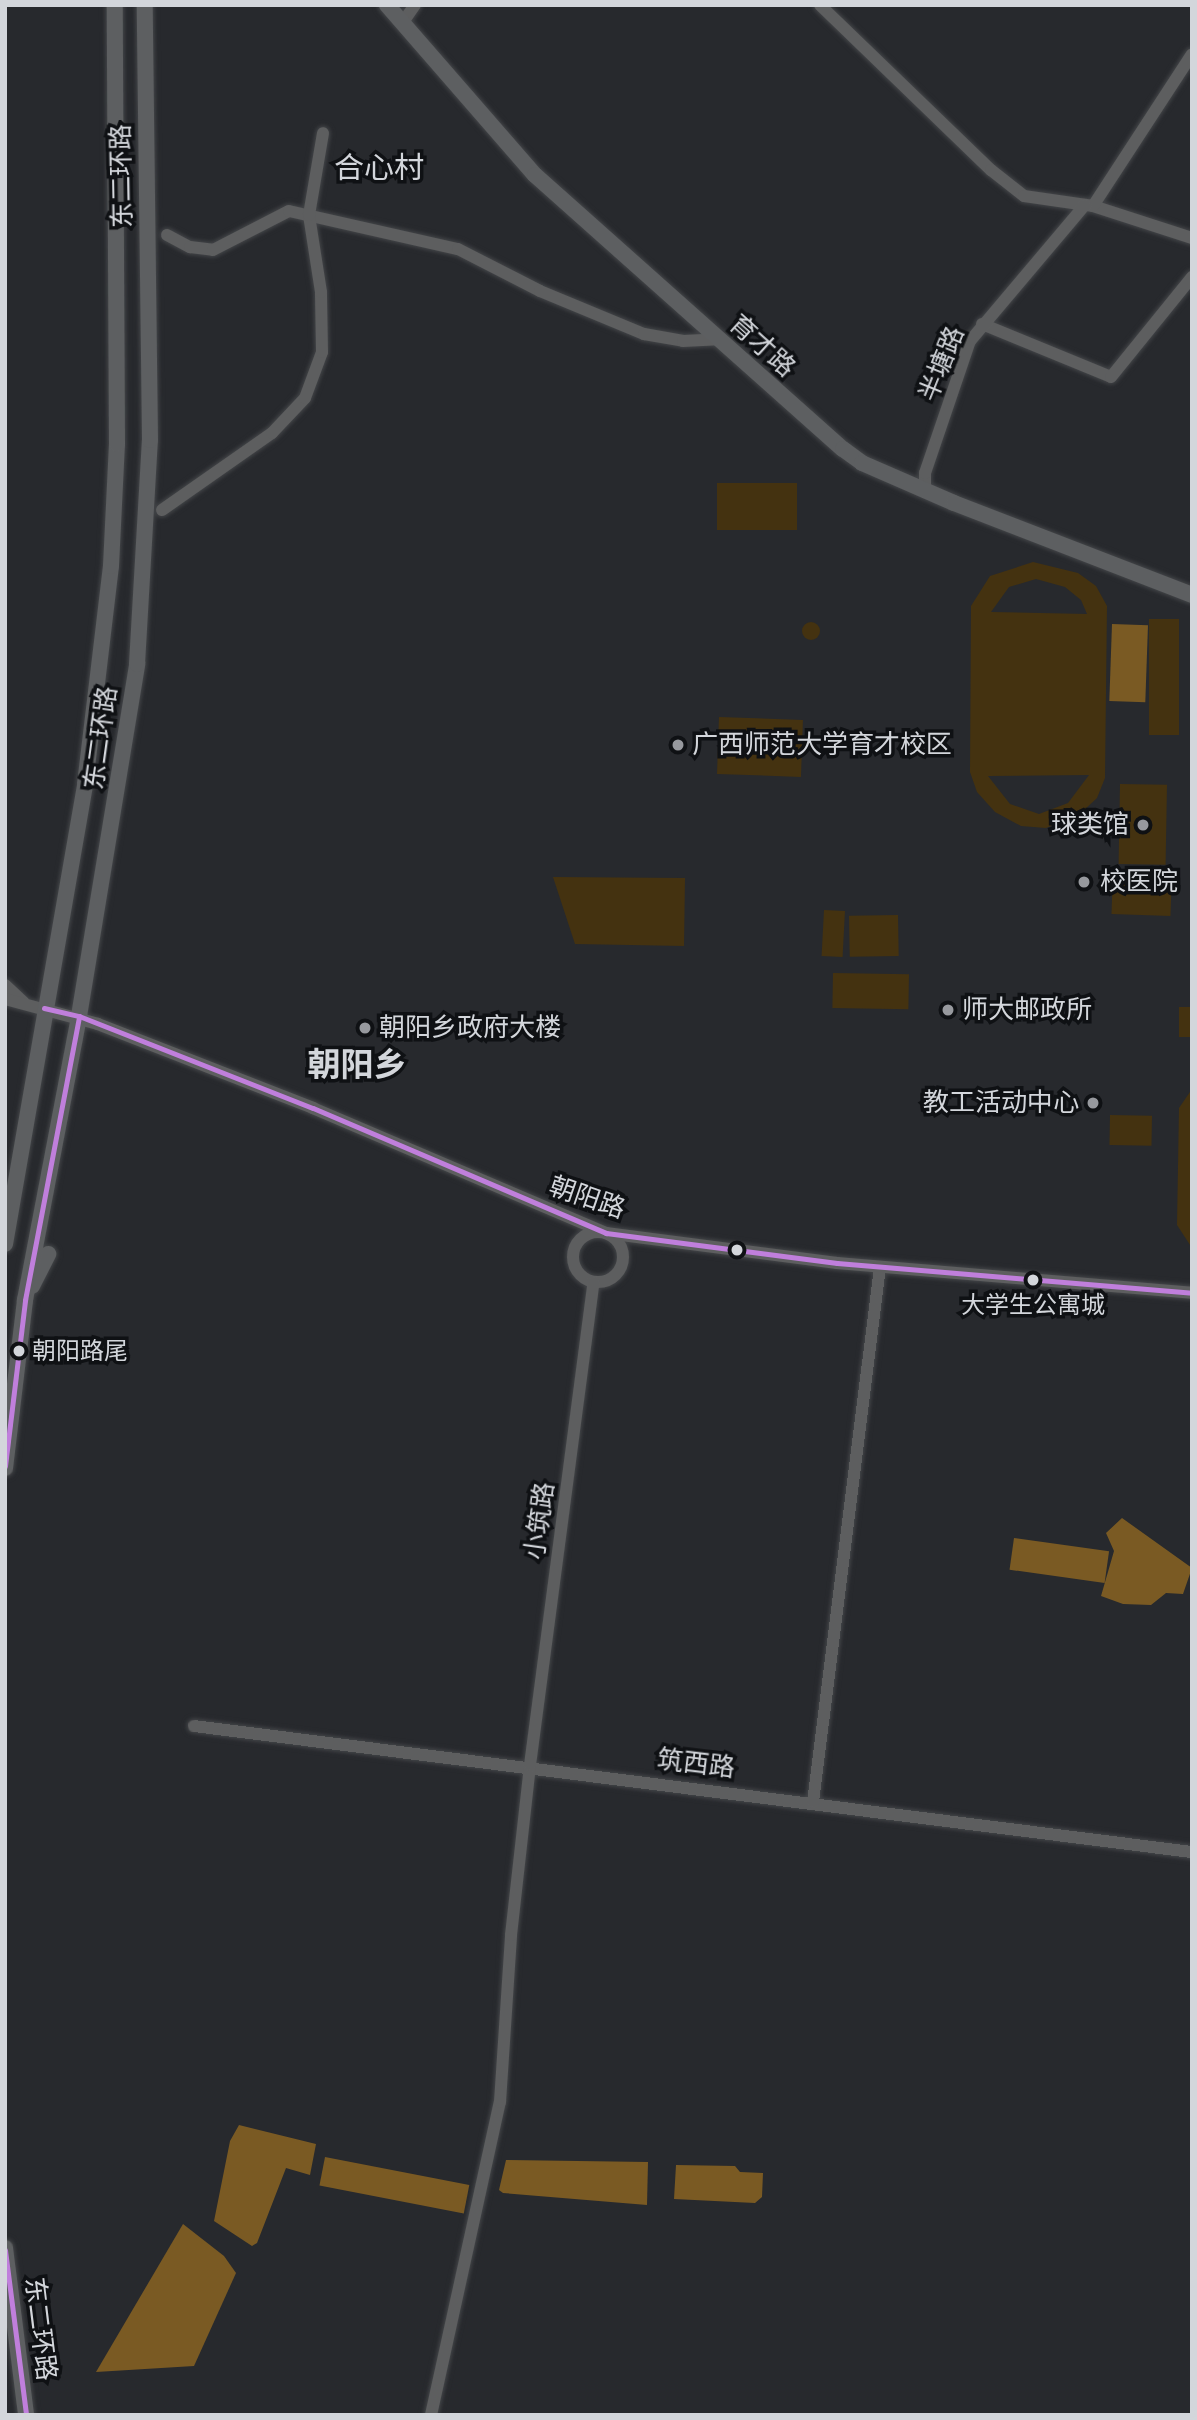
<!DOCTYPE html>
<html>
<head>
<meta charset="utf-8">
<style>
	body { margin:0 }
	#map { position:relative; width:1197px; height:2420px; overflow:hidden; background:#27292d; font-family:"Zilla Slab","Noto Sans SC",serif }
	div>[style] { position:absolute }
	.green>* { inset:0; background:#443210; transform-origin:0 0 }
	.round { border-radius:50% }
	.water>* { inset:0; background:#7a5a23; transform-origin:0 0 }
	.roads { filter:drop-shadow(0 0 2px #434548) drop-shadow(0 0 2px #434548) }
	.minor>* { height:12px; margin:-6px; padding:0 6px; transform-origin:6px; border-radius:6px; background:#5d5e5f }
	.minor>.ring { margin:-6px; padding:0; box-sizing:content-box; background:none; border:12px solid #5d5e5f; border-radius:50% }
	.major>* { height:16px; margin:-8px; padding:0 8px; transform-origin:8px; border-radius:8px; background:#5d5f61 }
	.bus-1>* { height:5px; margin:-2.5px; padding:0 2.5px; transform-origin:2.5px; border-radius:2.5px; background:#c07fdc }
	.dots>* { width:19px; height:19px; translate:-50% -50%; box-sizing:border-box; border:4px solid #0f1114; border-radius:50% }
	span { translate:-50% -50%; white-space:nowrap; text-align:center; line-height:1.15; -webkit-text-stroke:7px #0f1114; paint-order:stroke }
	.bus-label { font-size:24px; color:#d3d6db }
	.left { translate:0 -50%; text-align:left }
	.street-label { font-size:26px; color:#d3d6db }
	.poi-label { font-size:26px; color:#d3d6db }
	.right { translate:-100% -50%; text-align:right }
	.quarter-label { font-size:30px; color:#d3d6db }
	.district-label { font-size:33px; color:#d3d6db; font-weight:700 }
	.frame { position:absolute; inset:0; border:7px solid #d3d6db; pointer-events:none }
</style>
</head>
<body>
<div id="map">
	<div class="green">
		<div style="left:717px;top:483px;width:80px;height:47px"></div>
		<div style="clip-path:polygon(evenodd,1033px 562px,1078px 573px,1096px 586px,1107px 606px,1105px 778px,1097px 798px,1081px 813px,1046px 828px,1021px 826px,995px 812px,977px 792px,970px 772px,971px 606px,990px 576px,1033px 562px,1036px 579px,1065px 587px,1081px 600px,1087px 614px,991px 612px,1009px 587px,1036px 579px,1033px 562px,1089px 775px,1068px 803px,1039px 814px,1010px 804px,988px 776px,1089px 775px)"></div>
		<div style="left:1149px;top:619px;width:30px;height:116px"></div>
		<div class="round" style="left:802px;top:622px;width:18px;height:18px"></div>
		<div style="left:719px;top:717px;width:84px;height:57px;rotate:2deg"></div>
		<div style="left:1120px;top:784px;width:47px;height:80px;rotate:1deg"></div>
		<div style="left:1113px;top:871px;width:59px;height:43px;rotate:2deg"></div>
		<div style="clip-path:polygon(553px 877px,685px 878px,684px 946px,575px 944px)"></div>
		<div style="left:824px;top:910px;width:21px;height:46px;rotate:3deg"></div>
		<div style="left:898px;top:915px;width:41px;height:49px;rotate:89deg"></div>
		<div style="left:833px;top:973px;width:76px;height:35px;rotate:1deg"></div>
		<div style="left:1179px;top:1007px;width:13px;height:30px"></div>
		<div style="clip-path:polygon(1192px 1089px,1192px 1248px,1177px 1225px,1179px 1108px)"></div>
		<div style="left:1110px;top:1115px;width:42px;height:30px;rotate:1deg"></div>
	</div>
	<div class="water">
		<div style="left:1112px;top:624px;width:36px;height:77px;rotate:2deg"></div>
		<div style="clip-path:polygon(1122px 1518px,1192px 1568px,1183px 1594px,1166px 1593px,1151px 1605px,1123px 1604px,1101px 1596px,1114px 1551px,1106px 1533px)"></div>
		<div style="left:1014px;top:1538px;width:96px;height:32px;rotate:8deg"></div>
		<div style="clip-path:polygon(239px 2125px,316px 2144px,310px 2175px,286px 2168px,257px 2243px,252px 2246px,214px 2221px,230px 2141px)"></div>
		<div style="left:325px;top:2157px;width:147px;height:29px;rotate:11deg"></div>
		<div style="clip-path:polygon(506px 2160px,648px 2162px,647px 2205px,503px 2193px,499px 2190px)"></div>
		<div style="clip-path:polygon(676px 2165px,735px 2166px,740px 2172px,763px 2173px,762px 2197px,755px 2203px,674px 2199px)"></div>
		<div style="clip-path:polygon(183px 2224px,224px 2256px,236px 2273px,194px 2366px,96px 2372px)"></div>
	</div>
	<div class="roads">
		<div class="minor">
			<div style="left:820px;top:5px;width:238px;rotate:44deg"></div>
			<div style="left:991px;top:170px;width:42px;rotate:38.2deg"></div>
			<div style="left:1024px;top:196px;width:70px;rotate:8.2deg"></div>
			<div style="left:1093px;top:206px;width:104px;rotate:17.9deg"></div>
			<div style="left:403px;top:22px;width:21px;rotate:-55deg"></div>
			<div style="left:1093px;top:206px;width:181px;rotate:-56.9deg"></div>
			<div style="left:167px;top:235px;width:26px;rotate:28deg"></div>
			<div style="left:190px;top:247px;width:23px;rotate:7deg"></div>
			<div style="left:213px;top:250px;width:85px;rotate:-27.2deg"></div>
			<div style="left:289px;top:211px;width:173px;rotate:12.7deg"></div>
			<div style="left:458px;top:249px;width:92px;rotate:27.1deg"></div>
			<div style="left:540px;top:291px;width:113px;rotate:22.5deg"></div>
			<div style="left:644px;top:334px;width:40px;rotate:10deg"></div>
			<div style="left:683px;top:341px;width:35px;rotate:-3deg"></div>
			<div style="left:982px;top:324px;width:139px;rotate:22.3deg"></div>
			<div style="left:1111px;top:377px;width:129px;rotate:-51deg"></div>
			<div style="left:925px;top:491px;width:18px;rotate:-90deg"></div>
			<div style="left:925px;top:473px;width:139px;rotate:-71.2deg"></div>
			<div style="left:970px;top:341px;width:178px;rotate:-49.8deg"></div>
			<div style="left:162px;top:510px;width:134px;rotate:-35deg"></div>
			<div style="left:272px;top:433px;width:48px;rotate:-46.7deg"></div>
			<div style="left:305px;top:398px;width:49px;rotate:-69.7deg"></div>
			<div style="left:322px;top:352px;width:60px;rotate:-91deg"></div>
			<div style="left:321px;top:292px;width:78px;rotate:-98.9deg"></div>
			<div style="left:309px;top:215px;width:83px;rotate:-80.3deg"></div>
			<div style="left:5px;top:985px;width:26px;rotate:43deg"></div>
			<div style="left:5px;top:999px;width:96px;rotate:15deg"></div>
			<div style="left:98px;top:1024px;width:231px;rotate:21.3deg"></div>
			<div style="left:313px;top:1108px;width:319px;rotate:23.1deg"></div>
			<div style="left:606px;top:1233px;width:233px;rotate:7.4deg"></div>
			<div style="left:837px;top:1263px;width:356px;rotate:4.8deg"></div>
			<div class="ring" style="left:573px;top:1232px;width:38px;height:38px"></div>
			<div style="left:194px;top:1726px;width:1006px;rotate:7.2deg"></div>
			<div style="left:813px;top:1802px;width:539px;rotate:-82.86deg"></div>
			<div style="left:431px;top:2415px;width:321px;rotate:-77.6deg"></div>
			<div style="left:500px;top:2102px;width:167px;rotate:-86.2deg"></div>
			<div style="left:511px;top:1935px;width:171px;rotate:-83.6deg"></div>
			<div style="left:530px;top:1765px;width:487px;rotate:-82.5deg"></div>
		</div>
		<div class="major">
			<div style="left:387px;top:5px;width:225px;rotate:49deg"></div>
			<div style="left:535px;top:175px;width:412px;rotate:41.7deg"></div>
			<div style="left:843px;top:449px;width:24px;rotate:36deg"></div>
			<div style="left:862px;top:463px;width:100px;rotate:23.5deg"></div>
			<div style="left:954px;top:503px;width:255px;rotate:21.1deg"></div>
			<div style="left:5px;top:1244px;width:467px;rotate:-80.1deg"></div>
			<div style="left:85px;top:784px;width:220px;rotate:-83.2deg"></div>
			<div style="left:111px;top:566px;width:122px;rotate:-87.2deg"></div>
			<div style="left:117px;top:444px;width:439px;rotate:-90.3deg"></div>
			<div style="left:32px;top:1286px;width:36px;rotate:-63deg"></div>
			<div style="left:5px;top:1468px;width:169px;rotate:-83.2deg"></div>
			<div style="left:25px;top:1300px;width:289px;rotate:-79.2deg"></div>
			<div style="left:79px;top:1016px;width:357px;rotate:-80.6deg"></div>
			<div style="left:137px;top:664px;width:224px;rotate:-86.7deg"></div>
			<div style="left:150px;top:440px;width:435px;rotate:-90.7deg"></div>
			<div style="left:5px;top:2248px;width:168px;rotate:82.8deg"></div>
		</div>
	</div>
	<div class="bus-1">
		<div style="left:44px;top:1008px;width:36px;rotate:13deg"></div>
		<div style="left:79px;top:1016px;width:251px;rotate:21.5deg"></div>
		<div style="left:313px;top:1108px;width:319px;rotate:23.1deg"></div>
		<div style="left:606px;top:1233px;width:233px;rotate:7.4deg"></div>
		<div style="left:837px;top:1263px;width:356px;rotate:4.8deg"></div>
		<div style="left:5px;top:1466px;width:167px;rotate:-83.1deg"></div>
		<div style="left:25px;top:1300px;width:289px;rotate:-79.2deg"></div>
		<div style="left:5px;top:2250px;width:166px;rotate:82.7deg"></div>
	</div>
	<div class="dots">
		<div style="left:678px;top:745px;background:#97999e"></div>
		<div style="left:1143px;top:825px;background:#97999e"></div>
		<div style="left:1084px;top:882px;background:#97999e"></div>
		<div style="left:948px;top:1010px;background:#97999e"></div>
		<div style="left:365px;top:1028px;background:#97999e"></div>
		<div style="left:1093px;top:1103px;background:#97999e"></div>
		<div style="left:737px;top:1250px;background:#d3d6db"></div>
		<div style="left:1033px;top:1280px;background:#d3d6db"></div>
		<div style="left:19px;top:1351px;background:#d3d6db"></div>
	</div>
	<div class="bus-label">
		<span style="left:1033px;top:1305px">大学生公寓城</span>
		<span class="left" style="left:32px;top:1351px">朝阳路尾</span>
	</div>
	<div class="street-label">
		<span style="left:122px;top:176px;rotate:-91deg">东二环路</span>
		<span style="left:762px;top:346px;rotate:42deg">育才路</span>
		<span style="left:942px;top:364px;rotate:-68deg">半塘路</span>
		<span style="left:101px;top:738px;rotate:-82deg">东二环路</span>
		<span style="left:587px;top:1198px;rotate:19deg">朝阳路</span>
		<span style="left:540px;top:1521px;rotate:-82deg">小筑路</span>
		<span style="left:696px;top:1764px;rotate:7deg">筑西路</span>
		<span style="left:40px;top:2329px;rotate:83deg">东二环路</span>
	</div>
	<div class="poi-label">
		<span class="left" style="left:692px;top:745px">广西师范大学育才校区</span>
		<span class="right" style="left:1129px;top:825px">球类馆</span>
		<span class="left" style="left:1100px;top:882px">校医院</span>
		<span class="left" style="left:962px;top:1010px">师大邮政所</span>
		<span class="left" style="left:379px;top:1028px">朝阳乡政府大楼</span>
		<span class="right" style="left:1079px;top:1103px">教工活动中心</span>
	</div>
	<div class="quarter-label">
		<span style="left:379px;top:168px">合心村</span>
	</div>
	<div class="district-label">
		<span style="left:357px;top:1065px">朝阳乡</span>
	</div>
	<div class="frame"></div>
</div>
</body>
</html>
